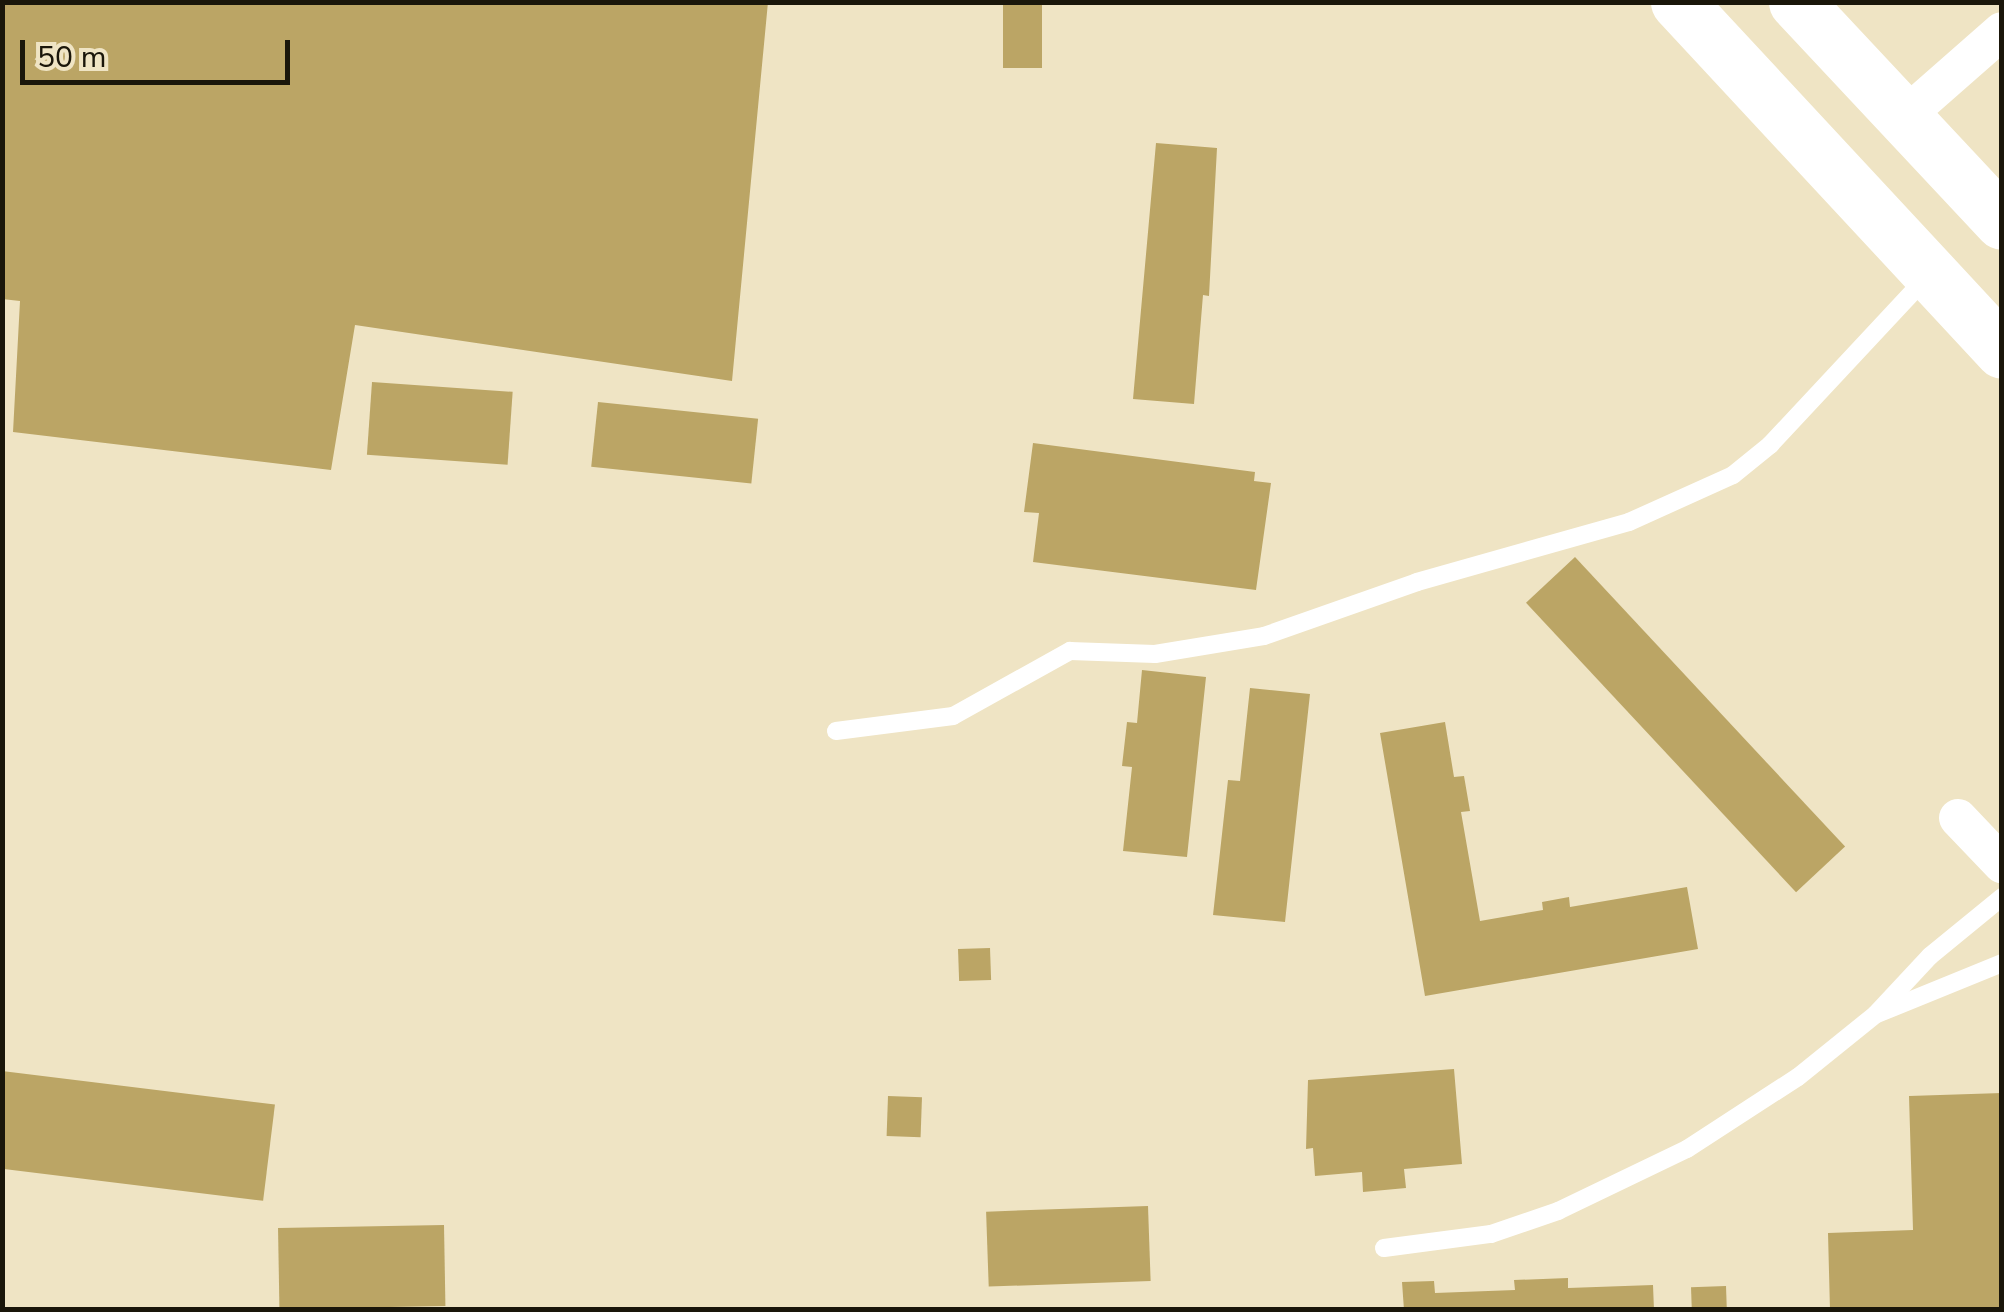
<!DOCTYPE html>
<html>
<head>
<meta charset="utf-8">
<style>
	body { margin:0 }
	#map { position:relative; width:2004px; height:1312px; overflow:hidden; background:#efe4c4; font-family:"Nunito Sans",sans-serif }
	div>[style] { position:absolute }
	.building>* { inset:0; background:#bba565; transform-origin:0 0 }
	.lane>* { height:18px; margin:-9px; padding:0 9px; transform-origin:9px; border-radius:9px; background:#fff }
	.street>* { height:38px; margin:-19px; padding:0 19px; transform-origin:19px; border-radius:19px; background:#fff }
	.highway>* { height:55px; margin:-27.5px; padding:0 27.5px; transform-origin:27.5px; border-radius:27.5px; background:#fff }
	span { translate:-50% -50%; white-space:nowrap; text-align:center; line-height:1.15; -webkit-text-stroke:9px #efe4c4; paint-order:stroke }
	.frame { position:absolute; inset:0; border:5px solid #1a160a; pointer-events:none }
	.scale { position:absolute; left:20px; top:40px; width:270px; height:45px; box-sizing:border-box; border:5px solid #1a160a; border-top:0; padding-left:12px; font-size:30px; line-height:35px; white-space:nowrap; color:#1a160a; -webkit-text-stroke:8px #efe4c4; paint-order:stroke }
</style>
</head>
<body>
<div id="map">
	<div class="building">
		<div style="clip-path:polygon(2px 2px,768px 2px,732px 381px,355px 325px,331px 470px,13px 432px,20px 301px,2px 299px)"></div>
		<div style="left:1003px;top:2px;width:39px;height:66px"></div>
		<div style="clip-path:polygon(1156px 143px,1217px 148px,1209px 296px,1203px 295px,1194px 404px,1133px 399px)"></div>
		<div style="left:372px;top:382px;width:141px;height:73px;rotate:4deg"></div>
		<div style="left:598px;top:402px;width:161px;height:65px;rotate:6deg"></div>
		<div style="clip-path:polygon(1033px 443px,1255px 472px,1254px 481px,1271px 483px,1256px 590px,1033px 562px,1039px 513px,1024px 512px)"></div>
		<div style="left:1575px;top:557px;width:396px;height:67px;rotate:47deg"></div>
		<div style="clip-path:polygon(1142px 670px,1206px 677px,1187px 857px,1123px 851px,1132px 767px,1122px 766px,1127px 722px,1137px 723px)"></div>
		<div style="clip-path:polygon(1250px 688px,1310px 694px,1285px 922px,1213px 915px,1228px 780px,1240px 781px)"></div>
		<div style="clip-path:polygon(1445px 722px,1454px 777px,1464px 776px,1470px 811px,1461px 812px,1480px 921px,1543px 910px,1542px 902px,1569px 897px,1570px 907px,1687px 887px,1698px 949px,1425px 996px,1380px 733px)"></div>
		<div style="left:990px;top:948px;width:32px;height:32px;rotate:88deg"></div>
		<div style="clip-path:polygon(1454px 1069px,1462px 1164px,1404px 1169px,1406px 1188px,1363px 1192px,1362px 1172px,1315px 1176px,1313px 1148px,1306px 1149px,1308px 1080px)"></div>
		<div style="left:2px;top:1071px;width:275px;height:97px;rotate:7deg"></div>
		<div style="clip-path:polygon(2002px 1093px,2002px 1310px,1830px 1310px,1828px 1233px,1913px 1230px,1909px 1096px)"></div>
		<div style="left:888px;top:1096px;width:34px;height:40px;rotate:2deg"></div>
		<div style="left:1148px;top:1206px;width:75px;height:162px;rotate:88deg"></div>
		<div style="left:444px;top:1225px;width:81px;height:166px;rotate:89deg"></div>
		<div style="clip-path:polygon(1568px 1278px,1568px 1288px,1653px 1285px,1654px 1310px,1404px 1310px,1402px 1282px,1434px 1281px,1435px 1293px,1515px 1290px,1514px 1280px)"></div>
		<div style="left:1726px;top:1286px;width:24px;height:35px;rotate:88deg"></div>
	</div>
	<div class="lane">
		<div style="left:836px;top:731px;width:118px;rotate:-7.3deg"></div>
		<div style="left:953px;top:716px;width:134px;rotate:-29.1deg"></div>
		<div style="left:1070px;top:651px;width:85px;rotate:2deg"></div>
		<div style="left:1155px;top:654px;width:110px;rotate:-9.4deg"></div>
		<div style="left:1264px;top:636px;width:162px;rotate:-19.4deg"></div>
		<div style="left:1417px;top:582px;width:220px;rotate:-15.8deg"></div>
		<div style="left:1629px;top:522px;width:114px;rotate:-24.3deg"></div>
		<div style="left:1733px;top:475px;width:48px;rotate:-39deg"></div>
		<div style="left:1770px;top:445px;width:229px;rotate:-47deg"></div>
		<div style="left:1877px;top:1014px;width:135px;rotate:-22.2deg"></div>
		<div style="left:1384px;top:1248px;width:108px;rotate:-7.5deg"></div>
		<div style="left:1491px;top:1234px;width:71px;rotate:-18.9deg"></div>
		<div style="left:1558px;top:1211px;width:143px;rotate:-25.7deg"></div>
		<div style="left:1687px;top:1149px;width:132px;rotate:-33deg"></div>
		<div style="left:1798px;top:1077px;width:100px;rotate:-38.9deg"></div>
		<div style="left:1876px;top:1014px;width:79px;rotate:-47deg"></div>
		<div style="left:1930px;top:956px;width:93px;rotate:-39.3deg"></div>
	</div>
	<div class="street">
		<div style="left:1904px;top:117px;width:130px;rotate:-41.3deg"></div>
		<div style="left:1958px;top:818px;width:64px;rotate:46.3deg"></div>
	</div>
	<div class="highway">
		<div style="left:1678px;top:2px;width:476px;rotate:47.1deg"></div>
		<div style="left:1796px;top:2px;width:301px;rotate:46.9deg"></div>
	</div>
	<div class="frame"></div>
	<div class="scale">50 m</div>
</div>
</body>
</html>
